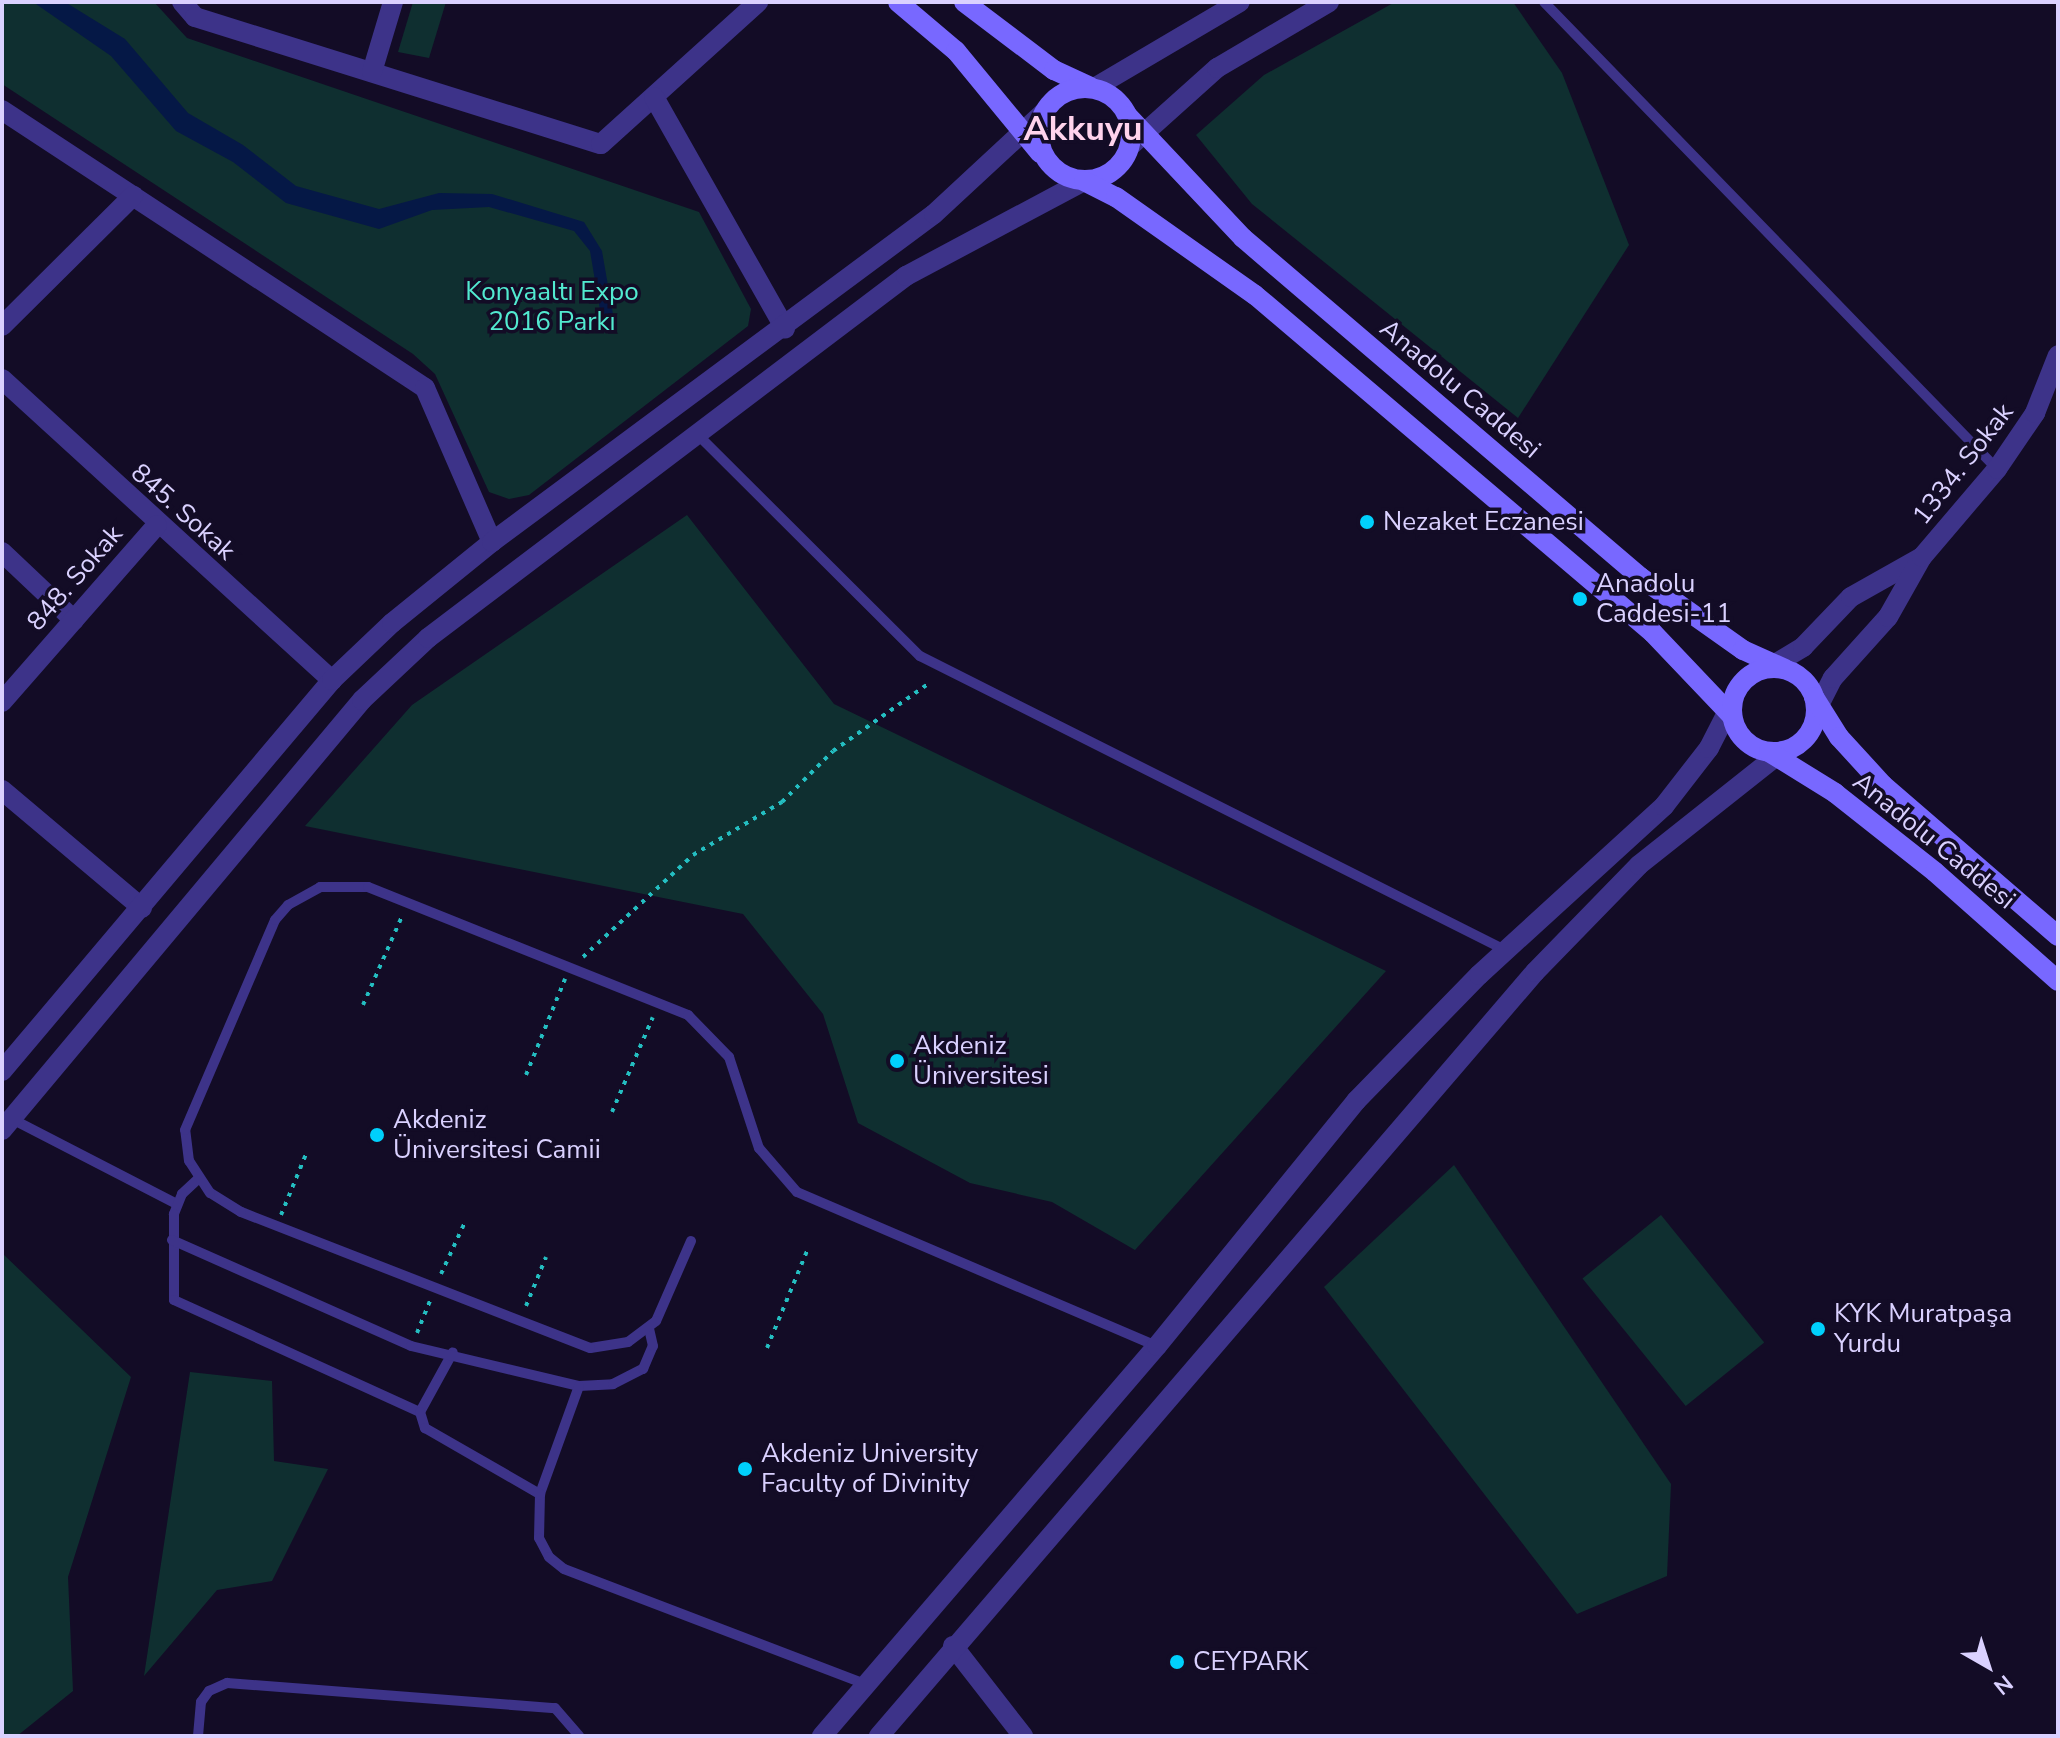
<!DOCTYPE html>
<html>
<head>
<meta charset="utf-8">
<style>
	body { margin:0 }
	#map { position:relative; width:2060px; height:1738px; overflow:hidden; background:#130c26; font-family:"Nunito Sans",sans-serif }
	div>[style] { position:absolute }
	.green>* { inset:0; background:#0f2f30; transform-origin:0 0 }
	.water>* { inset:0; background:#051846 }
	.path>* { height:4px; margin-top:-2px; transform-origin:0; background:repeating-linear-gradient(90deg,#24bec1 0 4px,transparent 0 10px) }
	.service>* { height:10px; margin:-5px; padding:0 5px; transform-origin:5px; border-radius:5px; background:#3d3389 }
	.minor>* { height:20px; margin:-10px; padding:0 10px; transform-origin:10px; border-radius:10px; background:#3d3389 }
	.tertiary>* { height:20px; margin:-10px; padding:0 10px; transform-origin:10px; border-radius:10px; background:#3d3389 }
	.secondary>* { height:20px; margin:-10px; padding:0 10px; transform-origin:10px; border-radius:10px; background:#7868ff }
	.secondary>.ring { margin:-10px; padding:0; box-sizing:content-box; background:none; border:20px solid #7868ff; border-radius:50% }
	.dots>* { width:22px; height:22px; translate:-50% -50%; box-sizing:border-box; border:4px solid #130c26; border-radius:50% }
	span { translate:-50% -50%; white-space:nowrap; text-align:center; line-height:1.15; -webkit-text-stroke:7px #130c26; paint-order:stroke }
	.park-label { font-size:26px; color:#52ead0 }
	.street-label { font-size:26px; color:#dad1ff }
	.poi-label { font-size:26px; color:#dad1ff }
	.left { translate:0 -50%; text-align:left }
	.district-label { font-size:34px; color:#ffd3ec; font-weight:700 }
	.frame { position:absolute; inset:0; border:4px solid #dad1ff; pointer-events:none }
	.north { position:absolute; left:1948px; top:1626px; width:80px; height:80px; -webkit-text-stroke:6px #130c26; paint-order:stroke; rotate:141deg; font-size:22px; font-weight:700; line-height:32px; text-align:center; color:#dad1ff }
	.north::after { content:''; display:block; margin:auto; width:28px; height:36px; background:#dad1ff; clip-path:polygon(50% 0,100% 100%,50% 72%,0 100%) }
</style>
</head>
<body>
<div id="map">
	<div class="green">
		<div style="clip-path:polygon(2px 2px,154px 2px,187px 38px,699px 212px,751px 309px,748px 326px,529px 495px,509px 499px,489px 492px,435px 374px,413px 354px,2px 84px)"></div>
		<div style="clip-path:polygon(413px 2px,446px 2px,429px 58px,398px 52px)"></div>
		<div style="clip-path:polygon(1395px 2px,1513px 2px,1562px 73px,1629px 245px,1518px 418px,1252px 204px,1196px 135px,1264px 75px)"></div>
		<div style="clip-path:polygon(687px 515px,834px 704px,1386px 971px,1135px 1250px,1052px 1202px,970px 1183px,858px 1123px,823px 1014px,743px 914px,305px 826px,412px 705px)"></div>
		<div style="clip-path:polygon(1454px 1165px,1671px 1484px,1667px 1576px,1577px 1614px,1324px 1287px)"></div>
		<div style="left:1661px;top:1215px;width:164px;height:101px;rotate:51deg"></div>
		<div style="clip-path:polygon(2px 1253px,131px 1377px,68px 1577px,73px 1691px,17px 1736px,2px 1736px)"></div>
		<div style="clip-path:polygon(190px 1372px,272px 1381px,274px 1461px,328px 1469px,272px 1581px,217px 1590px,144px 1676px)"></div>
	</div>
	<div class="water">
		<div style="clip-path:polygon(33px 2px,65px 2px,125px 39px,188px 113px,243px 145px,296px 186px,379px 209px,439px 193px,492px 194px,584px 222px,602px 251px,614px 320px,602px 322px,590px 251px,574px 231px,489px 207px,432px 210px,379px 229px,286px 203px,233px 162px,176px 131px,111px 56px)"></div>
	</div>
	<div class="path">
		<div style="left:583px;top:957px;width:150px;rotate:-42.8deg"></div>
		<div style="left:693px;top:855px;width:104px;rotate:-30.8deg"></div>
		<div style="left:782px;top:802px;width:72px;rotate:-45deg"></div>
		<div style="left:833px;top:751px;width:116px;rotate:-35.2deg"></div>
		<div style="left:363px;top:1005px;width:97px;rotate:-66.3deg"></div>
		<div style="left:526px;top:1075px;width:104px;rotate:-67.9deg"></div>
		<div style="left:612px;top:1112px;width:103px;rotate:-66.7deg"></div>
		<div style="left:281px;top:1215px;width:66px;rotate:-67.7deg"></div>
		<div style="left:441px;top:1274px;width:57px;rotate:-65.2deg"></div>
		<div style="left:526px;top:1306px;width:53px;rotate:-67.8deg"></div>
		<div style="left:417px;top:1333px;width:35px;rotate:-68deg"></div>
		<div style="left:767px;top:1348px;width:105px;rotate:-67.6deg"></div>
	</div>
	<div class="service">
		<div style="left:1544px;top:2px;width:651px;rotate:45.87deg"></div>
		<div style="left:699px;top:436px;width:312px;rotate:44.9deg"></div>
		<div style="left:920px;top:656px;width:655px;rotate:26.68deg"></div>
		<div style="left:12px;top:1119px;width:186px;rotate:27.3deg"></div>
		<div style="left:198px;top:1179px;width:22px;rotate:137deg"></div>
		<div style="left:182px;top:1194px;width:22px;rotate:112deg"></div>
		<div style="left:174px;top:1214px;width:86px;rotate:90deg"></div>
		<div style="left:174px;top:1300px;width:270px;rotate:24.5deg"></div>
		<div style="left:420px;top:1412px;width:68px;rotate:-61.2deg"></div>
		<div style="left:172px;top:1240px;width:261px;rotate:23.9deg"></div>
		<div style="left:411px;top:1346px;width:173px;rotate:13.4deg"></div>
		<div style="left:579px;top:1386px;width:34px;rotate:-3deg"></div>
		<div style="left:613px;top:1384px;width:34px;rotate:-27deg"></div>
		<div style="left:643px;top:1369px;width:25px;rotate:-67deg"></div>
		<div style="left:653px;top:1346px;width:17px;rotate:-103deg"></div>
		<div style="left:691px;top:1241px;width:87px;rotate:113.6deg"></div>
		<div style="left:656px;top:1321px;width:35px;rotate:143deg"></div>
		<div style="left:628px;top:1342px;width:38px;rotate:171deg"></div>
		<div style="left:590px;top:1348px;width:375px;rotate:-158.7deg"></div>
		<div style="left:241px;top:1212px;width:36px;rotate:-148deg"></div>
		<div style="left:210px;top:1193px;width:38px;rotate:-123deg"></div>
		<div style="left:189px;top:1161px;width:31px;rotate:-97deg"></div>
		<div style="left:185px;top:1130px;width:228px;rotate:-66.8deg"></div>
		<div style="left:275px;top:920px;width:20px;rotate:-49deg"></div>
		<div style="left:288px;top:905px;width:37px;rotate:-29deg"></div>
		<div style="left:320px;top:887px;width:48px"></div>
		<div style="left:368px;top:887px;width:345px;rotate:21.8deg"></div>
		<div style="left:688px;top:1015px;width:59px;rotate:45.7deg"></div>
		<div style="left:729px;top:1057px;width:96px;rotate:71.8deg"></div>
		<div style="left:759px;top:1148px;width:58px;rotate:49.2deg"></div>
		<div style="left:797px;top:1192px;width:392px;rotate:23.2deg"></div>
		<div style="left:579px;top:1386px;width:115px;rotate:109.9deg"></div>
		<div style="left:540px;top:1494px;width:44px;rotate:91.3deg"></div>
		<div style="left:539px;top:1538px;width:21px;rotate:62deg"></div>
		<div style="left:549px;top:1557px;width:19px;rotate:39deg"></div>
		<div style="left:564px;top:1569px;width:322px;rotate:20.9deg"></div>
		<div style="left:420px;top:1412px;width:17px;rotate:73deg"></div>
		<div style="left:425px;top:1428px;width:133px;rotate:29.9deg"></div>
		<div style="left:198px;top:1736px;width:34px;rotate:-85deg"></div>
		<div style="left:201px;top:1702px;width:14px;rotate:-54deg"></div>
		<div style="left:209px;top:1691px;width:20px;rotate:-24deg"></div>
		<div style="left:227px;top:1683px;width:329px;rotate:4.4deg"></div>
		<div style="left:555px;top:1708px;width:37px;rotate:49deg"></div>
	</div>
	<div class="minor">
		<div style="left:182px;top:2px;width:20px;rotate:49deg"></div>
		<div style="left:195px;top:17px;width:425px;rotate:17.4deg"></div>
		<div style="left:601px;top:144px;width:212px;rotate:-42.1deg"></div>
		<div style="left:372px;top:72px;width:73px;rotate:-73.3deg"></div>
		<div style="left:654px;top:97px;width:266px;rotate:60.5deg"></div>
		<div style="left:2px;top:110px;width:506px;rotate:33.31deg"></div>
		<div style="left:425px;top:388px;width:168px;rotate:66.5deg"></div>
		<div style="left:2px;top:326px;width:185px;rotate:-44.8deg"></div>
		<div style="left:2px;top:379px;width:447px;rotate:42.4deg"></div>
		<div style="left:2px;top:552px;width:99px;rotate:43.4deg"></div>
		<div style="left:1770px;top:667px;width:39px;rotate:-31deg"></div>
		<div style="left:1803px;top:647px;width:69px;rotate:-46.2deg"></div>
		<div style="left:1851px;top:597px;width:81px;rotate:-29.4deg"></div>
		<div style="left:2px;top:702px;width:235px;rotate:-48.8deg"></div>
		<div style="left:1816px;top:711px;width:37px;rotate:-63deg"></div>
		<div style="left:1833px;top:678px;width:82px;rotate:-48deg"></div>
		<div style="left:1888px;top:617px;width:69px;rotate:-60.5deg"></div>
		<div style="left:1922px;top:557px;width:116px;rotate:-49.6deg"></div>
		<div style="left:1997px;top:469px;width:68px;rotate:-55.8deg"></div>
		<div style="left:2035px;top:413px;width:62px;rotate:-68.4deg"></div>
		<div style="left:2px;top:790px;width:183px;rotate:40.1deg"></div>
		<div style="left:953px;top:1646px;width:114px;rotate:52.1deg"></div>
	</div>
	<div class="tertiary">
		<div style="left:1094px;top:88px;width:169px;rotate:-30.5deg"></div>
		<div style="left:1130px;top:146px;width:117px;rotate:-41.9deg"></div>
		<div style="left:1217px;top:68px;width:130px;rotate:-30.5deg"></div>
		<div style="left:2px;top:1071px;width:512px;rotate:-49.84deg"></div>
		<div style="left:332px;top:680px;width:83px;rotate:-43.5deg"></div>
		<div style="left:392px;top:623px;width:129px;rotate:-39deg"></div>
		<div style="left:492px;top:542px;width:550px;rotate:-36.58deg"></div>
		<div style="left:934px;top:214px;width:149px;rotate:-42.8deg"></div>
		<div style="left:2px;top:1130px;width:561px;rotate:-50.06deg"></div>
		<div style="left:362px;top:700px;width:91px;rotate:-43.2deg"></div>
		<div style="left:428px;top:638px;width:600px;rotate:-37.14deg"></div>
		<div style="left:906px;top:276px;width:202px;rotate:-28.1deg"></div>
		<div style="left:822px;top:1736px;width:514px;rotate:-49.34deg"></div>
		<div style="left:1157px;top:1346px;width:316px;rotate:-50.9deg"></div>
		<div style="left:1356px;top:1101px;width:176px;rotate:-45.7deg"></div>
		<div style="left:1479px;top:975px;width:251px;rotate:-42.4deg"></div>
		<div style="left:1664px;top:806px;width:73px;rotate:-52.2deg"></div>
		<div style="left:1709px;top:748px;width:51px;rotate:-62.9deg"></div>
		<div style="left:879px;top:1736px;width:1007px;rotate:-49.35deg"></div>
		<div style="left:1535px;top:972px;width:149px;rotate:-45.8deg"></div>
		<div style="left:1639px;top:865px;width:184px;rotate:-38.4deg"></div>
	</div>
	<div class="secondary">
		<div style="left:898px;top:2px;width:76px;rotate:40.2deg"></div>
		<div style="left:956px;top:51px;width:132px;rotate:50.5deg"></div>
		<div style="left:964px;top:2px;width:113px;rotate:37.1deg"></div>
		<div style="left:1054px;top:70px;width:40px;rotate:25deg"></div>
		<div class="ring" style="left:1039px;top:88px;width:72px;height:72px"></div>
		<div style="left:1128px;top:116px;width:168px;rotate:46.7deg"></div>
		<div style="left:1243px;top:238px;width:522px;rotate:40.49deg"></div>
		<div style="left:1640px;top:577px;width:126px;rotate:35.3deg"></div>
		<div style="left:1743px;top:650px;width:46px;rotate:24.3deg"></div>
		<div style="left:1084px;top:181px;width:36px;rotate:27deg"></div>
		<div style="left:1116px;top:197px;width:170px;rotate:35.2deg"></div>
		<div style="left:1255px;top:295px;width:522px;rotate:40.34deg"></div>
		<div style="left:1653px;top:633px;width:115px;rotate:46.4deg"></div>
		<div class="ring" style="left:1732px;top:668px;width:64px;height:64px"></div>
		<div style="left:1814px;top:697px;width:47px;rotate:58deg"></div>
		<div style="left:1839px;top:737px;width:65px;rotate:47.5deg"></div>
		<div style="left:1883px;top:785px;width:231px;rotate:40.8deg"></div>
		<div style="left:1769px;top:752px;width:78px;rotate:31.8deg"></div>
		<div style="left:1835px;top:793px;width:127px;rotate:38.3deg"></div>
		<div style="left:1935px;top:872px;width:164px;rotate:41.5deg"></div>
	</div>
	<div class="dots">
		<div style="left:1367px;top:522px;background:#00d0fc"></div>
		<div style="left:1580px;top:599px;background:#00d0fc"></div>
		<div style="left:897px;top:1061px;background:#00d0fc"></div>
		<div style="left:377px;top:1135px;background:#00d0fc"></div>
		<div style="left:1818px;top:1329px;background:#00d0fc"></div>
		<div style="left:745px;top:1469px;background:#00d0fc"></div>
		<div style="left:1177px;top:1662px;background:#00d0fc"></div>
	</div>
	<div class="park-label">
		<span style="left:552px;top:307px">Konyaaltı Expo<br>2016 Parkı</span>
	</div>
	<div class="street-label">
		<span style="left:1460px;top:389px;rotate:40deg">Anadolu Caddesi</span>
		<span style="left:1963px;top:464px;rotate:-52deg">1334. Sokak</span>
		<span style="left:183px;top:512px;rotate:42deg">845. Sokak</span>
		<span style="left:75px;top:578px;rotate:-49deg">848. Sokak</span>
		<span style="left:1934px;top:841px;rotate:39deg">Anadolu Caddesi</span>
	</div>
	<div class="poi-label">
		<span class="left" style="left:1383px;top:522px">Nezaket Eczanesi</span>
		<span class="left" style="left:1596px;top:599px">Anadolu<br>Caddesi-11</span>
		<span class="left" style="left:913px;top:1061px">Akdeniz<br>Üniversitesi</span>
		<span class="left" style="left:393px;top:1135px">Akdeniz<br>Üniversitesi Camii</span>
		<span class="left" style="left:1834px;top:1329px">KYK Muratpaşa<br>Yurdu</span>
		<span class="left" style="left:761px;top:1469px">Akdeniz University<br>Faculty of Divinity</span>
		<span class="left" style="left:1193px;top:1662px">CEYPARK</span>
	</div>
	<div class="district-label">
		<span style="left:1083px;top:130px">Akkuyu</span>
	</div>
	<div class="frame"></div>
	<div class="north">N</div>
</div>
</body>
</html>
